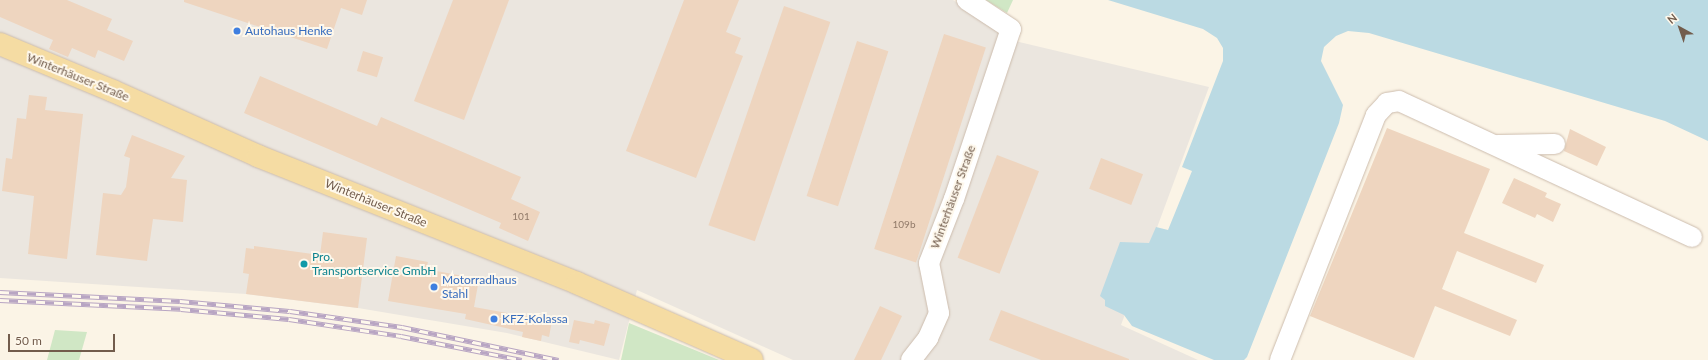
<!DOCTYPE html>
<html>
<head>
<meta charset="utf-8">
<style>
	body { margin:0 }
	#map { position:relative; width:1708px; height:360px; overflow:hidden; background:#fbf4e6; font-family:Lato,sans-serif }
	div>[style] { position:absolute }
	.industrial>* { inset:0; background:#ebe6df }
	.green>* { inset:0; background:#d0e7c5 }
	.water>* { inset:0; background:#bbdae3 }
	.building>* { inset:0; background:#eed5bf; transform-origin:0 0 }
	.roads { filter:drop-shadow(0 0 1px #ccbcad) drop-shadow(0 0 1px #ccbcad) }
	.minor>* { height:20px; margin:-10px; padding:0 10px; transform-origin:10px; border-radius:10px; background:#fff }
	.major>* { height:22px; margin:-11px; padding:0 11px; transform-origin:11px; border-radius:11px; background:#f5dca3 }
	.rail>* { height:4.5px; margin-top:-2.25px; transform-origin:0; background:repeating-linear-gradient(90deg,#fef8ec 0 9px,#b8a5c3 0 18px); box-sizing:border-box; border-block:1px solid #b8a5c3 }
	.dots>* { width:11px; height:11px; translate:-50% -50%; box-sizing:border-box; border:2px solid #fef8ec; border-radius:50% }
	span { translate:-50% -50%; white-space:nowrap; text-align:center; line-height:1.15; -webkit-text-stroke:4px #fef8ec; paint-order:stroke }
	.number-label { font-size:10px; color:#917a69 }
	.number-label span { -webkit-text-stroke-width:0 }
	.shop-label { font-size:12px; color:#366cbe }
	.left { translate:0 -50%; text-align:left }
	.street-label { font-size:12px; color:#725c4c }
	.culture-label { font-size:12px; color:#0d838f }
	.north { position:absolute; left:1660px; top:8px; width:40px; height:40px; -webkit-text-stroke:3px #fef8ec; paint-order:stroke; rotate:320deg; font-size:11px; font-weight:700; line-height:16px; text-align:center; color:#725c4c }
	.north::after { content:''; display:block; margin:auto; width:14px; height:18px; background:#725c4c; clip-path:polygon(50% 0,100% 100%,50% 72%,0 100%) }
	.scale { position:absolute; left:8px; top:334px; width:107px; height:18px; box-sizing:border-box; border:2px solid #725c4c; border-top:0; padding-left:5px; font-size:12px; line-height:14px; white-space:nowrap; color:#725c4c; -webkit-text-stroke:3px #fef8ec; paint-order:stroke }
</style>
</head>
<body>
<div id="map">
	<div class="industrial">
		<div style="clip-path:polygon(0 0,953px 0,1015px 41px,1209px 87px,1121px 325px,1198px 360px,793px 360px,637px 290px,619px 360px,507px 333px,358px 308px,246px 294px,0 278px)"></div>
	</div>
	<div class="green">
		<div style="clip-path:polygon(986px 0,1013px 0,1007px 13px)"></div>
		<div style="clip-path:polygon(629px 323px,719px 360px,621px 360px)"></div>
		<div style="clip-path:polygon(55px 330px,87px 332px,79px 360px,47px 360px)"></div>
	</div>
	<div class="water">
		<div style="clip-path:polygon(1108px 0,1708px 0,1708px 141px,1665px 121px,1369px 33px,1348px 31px,1336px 36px,1324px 47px,1321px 61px,1343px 105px,1339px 123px,1247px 357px,1244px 360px,1214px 360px,1132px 326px,1124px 315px,1105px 306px,1105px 300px,1100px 296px,1120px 242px,1149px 243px,1156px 227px,1168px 230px,1192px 171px,1182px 167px,1223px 61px,1223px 48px,1217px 38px,1203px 29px)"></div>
	</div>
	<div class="building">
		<div style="clip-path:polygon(0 0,67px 0,112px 19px,107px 30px,133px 41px,124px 61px,98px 50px,95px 58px,72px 48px,68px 57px,49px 49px,53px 40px,0 17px)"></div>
		<div style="clip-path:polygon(184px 0,367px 0,362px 15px,341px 8px,327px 49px,184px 2px)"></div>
		<div style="clip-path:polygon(453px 0,509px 0,464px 120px,414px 101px)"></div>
		<div style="clip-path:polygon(684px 0,739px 0,726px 32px,741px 38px,735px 53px,743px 56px,696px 178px,626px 151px)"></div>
		<div style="left:784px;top:6px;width:49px;height:232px;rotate:19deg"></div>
		<div style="left:944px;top:34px;width:44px;height:226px;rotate:18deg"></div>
		<div style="left:857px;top:41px;width:33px;height:163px;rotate:18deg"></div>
		<div style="left:363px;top:51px;width:21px;height:21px;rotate:17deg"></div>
		<div style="clip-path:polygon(260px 76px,377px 126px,381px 117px,521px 177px,511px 199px,540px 212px,528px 241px,499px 228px,501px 223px,244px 113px)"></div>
		<div style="clip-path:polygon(29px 95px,47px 97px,45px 110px,83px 114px,67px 259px,28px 254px,34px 196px,2px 191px,6px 158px,12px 159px,17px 118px,26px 119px)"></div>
		<div style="clip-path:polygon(1387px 128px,1490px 169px,1464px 233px,1544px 265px,1536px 283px,1457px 251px,1442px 289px,1517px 320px,1510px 336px,1435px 306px,1414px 358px,1310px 316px)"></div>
		<div style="clip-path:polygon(1570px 129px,1606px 147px,1597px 166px,1564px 151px)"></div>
		<div style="clip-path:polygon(132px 135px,185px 156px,171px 178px,187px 180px,183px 222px,153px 219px,147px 261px,96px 255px,103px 193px,121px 195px,126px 187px,130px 158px,124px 156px)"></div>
		<div style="left:997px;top:155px;width:45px;height:110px;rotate:21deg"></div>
		<div style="left:1101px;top:158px;width:45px;height:33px;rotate:21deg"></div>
		<div style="clip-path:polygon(1514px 178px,1547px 193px,1545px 197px,1561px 204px,1553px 222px,1537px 214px,1535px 218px,1502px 203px)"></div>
		<div style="clip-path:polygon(323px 232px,367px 238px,358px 308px,246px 294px,249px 274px,243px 273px,246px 248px,254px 249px,254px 246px,320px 255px)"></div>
		<div style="clip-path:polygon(396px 256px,428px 262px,426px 269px,479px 279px,474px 307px,552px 321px,549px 337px,542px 335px,541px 341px,522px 337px,523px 332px,465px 319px,466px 314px,388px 301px)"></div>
		<div style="clip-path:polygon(880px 306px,902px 316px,881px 360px,854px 360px)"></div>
		<div style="clip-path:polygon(1001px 310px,1129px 359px,1129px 360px,1041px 360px,989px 340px)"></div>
		<div style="clip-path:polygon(574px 320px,594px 324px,595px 320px,610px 324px,604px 346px,580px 340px,579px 344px,569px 342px)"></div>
	</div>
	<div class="roads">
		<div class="minor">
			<div style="left:1497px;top:145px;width:58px;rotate:-1deg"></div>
			<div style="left:911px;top:360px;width:28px;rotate:-52deg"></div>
			<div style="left:928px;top:338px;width:27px;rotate:-66deg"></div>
			<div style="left:939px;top:313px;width:51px;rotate:-101.3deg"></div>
			<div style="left:929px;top:263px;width:69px;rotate:-68.7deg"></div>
			<div style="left:954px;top:199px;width:179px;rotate:-71.5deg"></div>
			<div style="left:1011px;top:29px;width:53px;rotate:-146.6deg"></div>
			<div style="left:1280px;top:360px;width:263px;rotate:-68.6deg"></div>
			<div style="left:1376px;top:115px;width:16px;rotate:-47deg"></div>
			<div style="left:1387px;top:103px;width:12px;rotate:-9deg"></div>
			<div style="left:1399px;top:101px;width:323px;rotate:24.9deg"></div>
		</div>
		<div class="major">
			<div style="left:0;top:44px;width:122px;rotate:22.6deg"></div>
			<div style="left:113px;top:91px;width:159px;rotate:24.1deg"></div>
			<div style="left:258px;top:156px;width:343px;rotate:21.7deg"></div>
			<div style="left:577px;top:283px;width:191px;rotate:23.7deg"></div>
		</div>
	</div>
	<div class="rail">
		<div style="left:0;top:292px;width:180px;rotate:2.9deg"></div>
		<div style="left:180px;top:301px;width:110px;rotate:5.2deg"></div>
		<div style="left:290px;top:311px;width:113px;rotate:8.1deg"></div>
		<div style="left:402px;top:327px;width:160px;rotate:11.9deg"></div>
		<div style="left:0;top:300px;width:181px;rotate:2.8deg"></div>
		<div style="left:181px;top:309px;width:108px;rotate:5.3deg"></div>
		<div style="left:289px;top:319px;width:113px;rotate:8.6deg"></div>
		<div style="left:401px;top:336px;width:123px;rotate:11.2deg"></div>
	</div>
	<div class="dots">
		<div style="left:237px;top:31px;background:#3f7fe0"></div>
		<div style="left:304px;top:264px;background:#0f9aa8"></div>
		<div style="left:434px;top:287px;background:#3f7fe0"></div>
		<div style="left:494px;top:319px;background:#3f7fe0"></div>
	</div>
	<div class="number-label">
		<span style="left:521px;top:217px">101</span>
		<span style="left:904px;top:225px">109b</span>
	</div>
	<div class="shop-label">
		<span class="left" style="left:245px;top:31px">Autohaus Henke</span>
		<span class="left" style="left:442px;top:287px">Motorradhaus<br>Stahl</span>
		<span class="left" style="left:502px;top:319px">KFZ-Kolassa</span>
	</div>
	<div class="street-label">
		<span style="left:78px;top:77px;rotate:22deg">Winterhäuser Straße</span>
		<span style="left:953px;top:197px;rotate:-70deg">Winterhäuser Straße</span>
		<span style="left:376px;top:203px;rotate:22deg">Winterhäuser Straße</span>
	</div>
	<div class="culture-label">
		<span class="left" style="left:312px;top:264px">Pro.<br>Transportservice GmbH</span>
	</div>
	<div class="north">N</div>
	<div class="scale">50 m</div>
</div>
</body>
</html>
